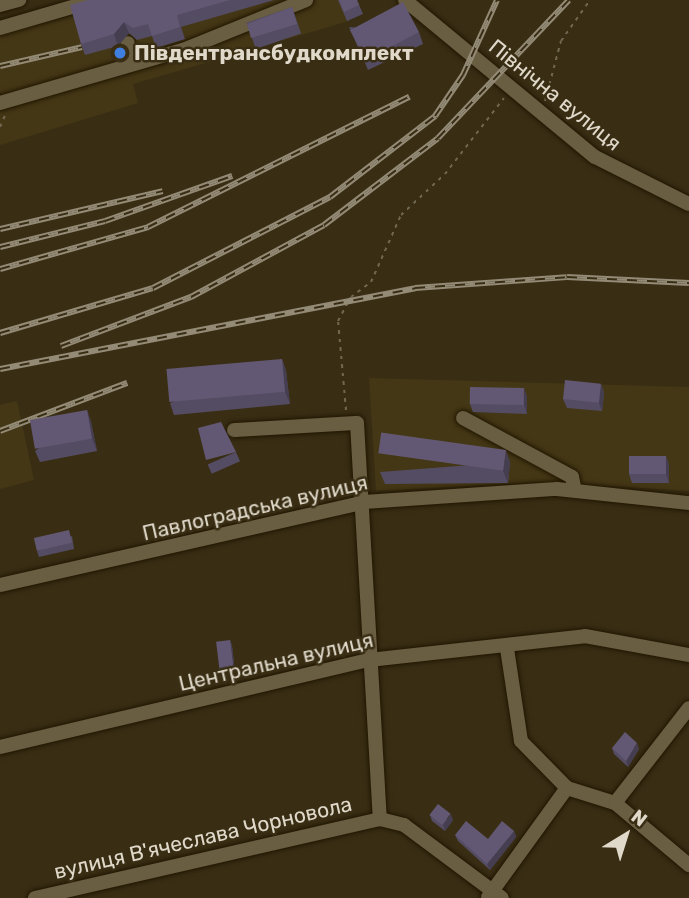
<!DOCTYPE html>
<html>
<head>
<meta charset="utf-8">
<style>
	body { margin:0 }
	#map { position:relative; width:689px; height:898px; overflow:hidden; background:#392e14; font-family:Rubik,sans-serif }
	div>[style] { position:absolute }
	.built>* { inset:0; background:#443715 }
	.path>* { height:2px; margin-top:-1px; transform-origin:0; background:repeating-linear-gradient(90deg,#716852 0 3.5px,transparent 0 8.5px) }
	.roads { filter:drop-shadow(0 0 2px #201600) drop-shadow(0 0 2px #201600) }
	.minor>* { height:14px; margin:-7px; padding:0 7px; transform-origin:7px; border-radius:7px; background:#695d42 }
	.rail>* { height:6px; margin-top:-3px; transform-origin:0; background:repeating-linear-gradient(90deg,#392e14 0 10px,#948b77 0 20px); box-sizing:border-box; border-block:2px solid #948b77 }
	.wall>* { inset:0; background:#544c63; transform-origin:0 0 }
	.shaded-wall>* { inset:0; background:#453e50 }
	.building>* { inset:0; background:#625873; transform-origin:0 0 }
	.dots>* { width:19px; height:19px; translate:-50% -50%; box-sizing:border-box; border:4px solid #392e14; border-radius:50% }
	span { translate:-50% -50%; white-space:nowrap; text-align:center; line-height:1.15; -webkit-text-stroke:5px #392e14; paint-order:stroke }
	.poi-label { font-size:21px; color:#e0d9ca; font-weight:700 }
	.left { translate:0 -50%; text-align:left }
	.street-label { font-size:21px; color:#e0d9ca }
	.north { position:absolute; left:591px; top:800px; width:70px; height:70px; -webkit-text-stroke:5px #392e14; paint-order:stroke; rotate:38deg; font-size:19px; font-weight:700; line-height:28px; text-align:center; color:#e0d9ca }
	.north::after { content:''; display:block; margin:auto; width:24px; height:32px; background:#e0d9ca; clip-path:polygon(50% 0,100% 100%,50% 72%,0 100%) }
</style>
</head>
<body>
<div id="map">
	<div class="built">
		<div style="clip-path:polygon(73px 0,340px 0,349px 21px,133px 84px,138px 103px,0 145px,0 20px)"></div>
		<div style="clip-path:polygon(369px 378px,689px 387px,689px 491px,545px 482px,376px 491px)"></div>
		<div style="clip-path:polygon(17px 401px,34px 480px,0 489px,0 405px)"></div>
	</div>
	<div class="path">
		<div style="left:545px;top:101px;width:62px;rotate:-75.1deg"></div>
		<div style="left:561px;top:41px;width:50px;rotate:-54.7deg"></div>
		<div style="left:0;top:127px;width:13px;rotate:-67deg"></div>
		<div style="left:346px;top:410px;width:89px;rotate:-95.1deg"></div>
		<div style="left:338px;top:321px;width:27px;rotate:-62deg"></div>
		<div style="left:351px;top:297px;width:25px;rotate:-37deg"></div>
		<div style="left:371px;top:282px;width:73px;rotate:-65.9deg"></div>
		<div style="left:401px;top:215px;width:60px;rotate:-43deg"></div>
		<div style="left:445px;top:174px;width:96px;rotate:-52.2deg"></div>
	</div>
	<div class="roads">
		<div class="minor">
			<div style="left:405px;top:0;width:246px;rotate:39.6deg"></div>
			<div style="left:595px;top:157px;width:105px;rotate:26.6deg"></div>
			<div style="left:0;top:5px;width:20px;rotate:-15deg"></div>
			<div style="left:0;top:28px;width:100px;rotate:-16.3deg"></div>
			<div style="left:125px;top:66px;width:23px;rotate:-83deg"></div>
			<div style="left:0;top:103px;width:191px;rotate:-16.2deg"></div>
			<div style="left:183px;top:50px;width:133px;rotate:-22.1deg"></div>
			<div style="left:463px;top:418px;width:124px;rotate:28.4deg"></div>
			<div style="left:572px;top:477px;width:14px;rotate:78deg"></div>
			<div style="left:234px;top:430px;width:123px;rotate:-3.3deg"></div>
			<div style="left:357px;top:423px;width:397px;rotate:86.7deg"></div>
			<div style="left:380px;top:819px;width:25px;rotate:14deg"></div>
			<div style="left:404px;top:825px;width:122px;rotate:36.7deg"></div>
			<div style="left:0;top:585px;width:373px;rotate:-12.8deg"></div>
			<div style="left:364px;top:502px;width:193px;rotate:-3.9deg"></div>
			<div style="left:557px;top:489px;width:133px;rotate:6.1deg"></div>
			<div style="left:0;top:747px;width:379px;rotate:-13.3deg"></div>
			<div style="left:369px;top:660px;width:217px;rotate:-6.3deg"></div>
			<div style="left:585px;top:636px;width:106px;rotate:10.4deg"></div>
			<div style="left:567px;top:788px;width:50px;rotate:17.4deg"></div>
			<div style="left:615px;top:803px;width:97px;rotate:40deg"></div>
			<div style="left:615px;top:803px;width:120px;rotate:-52.1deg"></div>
			<div style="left:488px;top:897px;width:135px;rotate:-54.1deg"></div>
			<div style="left:567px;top:788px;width:66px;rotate:-134.4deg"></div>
			<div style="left:521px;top:741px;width:94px;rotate:-98.6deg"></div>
			<div style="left:35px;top:898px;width:354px;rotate:-12.9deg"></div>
		</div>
	</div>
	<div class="rail">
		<div style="left:0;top:66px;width:84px;rotate:-13deg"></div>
		<div style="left:0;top:229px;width:167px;rotate:-13.1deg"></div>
		<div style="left:0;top:247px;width:108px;rotate:-13.9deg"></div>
		<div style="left:105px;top:221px;width:135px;rotate:-19.5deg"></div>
		<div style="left:0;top:269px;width:154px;rotate:-15.8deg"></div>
		<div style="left:148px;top:227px;width:292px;rotate:-26.5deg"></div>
		<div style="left:0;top:333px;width:159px;rotate:-16.4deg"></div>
		<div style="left:153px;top:288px;width:199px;rotate:-27.2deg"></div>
		<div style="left:330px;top:197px;width:133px;rotate:-37.6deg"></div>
		<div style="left:435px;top:116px;width:50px;rotate:-55.7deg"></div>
		<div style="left:463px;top:75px;width:82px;rotate:-65.6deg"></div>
		<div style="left:61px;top:346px;width:139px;rotate:-20.7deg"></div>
		<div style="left:191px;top:297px;width:151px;rotate:-28.4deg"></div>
		<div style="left:324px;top:225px;width:143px;rotate:-37.3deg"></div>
		<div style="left:438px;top:138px;width:190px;rotate:-46.5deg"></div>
		<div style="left:0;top:369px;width:423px;rotate:-11deg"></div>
		<div style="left:415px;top:288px;width:152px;rotate:-4.1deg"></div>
		<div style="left:567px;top:277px;width:122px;rotate:2.8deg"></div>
		<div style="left:0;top:431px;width:136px;rotate:-20.7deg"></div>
	</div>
	<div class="wall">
		<div style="clip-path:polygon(88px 0,274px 0,181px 27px,185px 39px,156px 48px,152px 36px,137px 40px,129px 33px,118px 46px,85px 55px,81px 44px)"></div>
		<div style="clip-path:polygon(338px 0,357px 0,363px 14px,347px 21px)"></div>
		<div style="left:292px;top:7px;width:28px;height:48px;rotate:71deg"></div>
		<div style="clip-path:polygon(349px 27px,419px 32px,423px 44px,368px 70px)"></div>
		<div style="clip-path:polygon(282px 359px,286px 371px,290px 404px,174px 415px,170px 403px)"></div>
		<div style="clip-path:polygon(601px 384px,604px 393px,602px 411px,567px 408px,563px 399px)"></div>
		<div style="clip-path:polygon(527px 396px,527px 414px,473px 412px,470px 404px)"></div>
		<div style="clip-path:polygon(87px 410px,91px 422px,97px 451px,40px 462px,35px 451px)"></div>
		<div style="left:236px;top:452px;width:10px;height:31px;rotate:66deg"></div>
		<div style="clip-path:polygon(666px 456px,669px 465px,669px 483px,632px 483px,629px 474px)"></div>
		<div style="clip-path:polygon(510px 462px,508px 483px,385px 484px,380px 472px)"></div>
		<div style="clip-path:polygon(72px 536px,74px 549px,39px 557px,37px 551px)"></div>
		<div style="clip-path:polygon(230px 640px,232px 646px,235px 672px,221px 673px,219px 667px)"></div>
		<div style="clip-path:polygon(612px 748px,639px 749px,628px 767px,614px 754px)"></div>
		<div style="clip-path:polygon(430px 815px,453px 820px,445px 831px,432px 821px)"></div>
		<div style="clip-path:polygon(514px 831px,516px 837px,490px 870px,458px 841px,455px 835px,488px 839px)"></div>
	</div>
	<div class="shaded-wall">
		<div style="clip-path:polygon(124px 22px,129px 33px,118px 46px,114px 34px)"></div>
		<div style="clip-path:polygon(282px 359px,286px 371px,290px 404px,285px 392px)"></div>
		<div style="clip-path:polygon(601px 384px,604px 393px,602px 411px,599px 403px)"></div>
		<div style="clip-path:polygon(524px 388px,527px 396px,527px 414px,524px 405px)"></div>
		<div style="clip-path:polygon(87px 410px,91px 422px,97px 451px,92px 439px)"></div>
		<div style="clip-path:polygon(506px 450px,510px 462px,508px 483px,503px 471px)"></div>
		<div style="clip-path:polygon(666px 456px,669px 465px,669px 483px,666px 474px)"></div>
		<div style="clip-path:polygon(230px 640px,232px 646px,235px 672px,233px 666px)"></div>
		<div style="clip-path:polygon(637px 743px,639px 749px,628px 767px,626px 761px)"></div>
		<div style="clip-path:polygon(451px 814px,453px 820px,445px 831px,443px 825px)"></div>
		<div style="clip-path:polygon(514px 831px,516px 837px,490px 870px,487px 864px)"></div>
	</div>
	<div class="building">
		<div style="clip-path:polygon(88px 0,230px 0,177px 15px,180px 27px,152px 36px,148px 24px,133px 28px,124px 22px,114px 34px,81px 44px,70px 5px)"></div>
		<div style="clip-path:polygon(339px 0,357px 0,359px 5px,344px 12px)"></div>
		<div style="left:403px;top:2px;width:34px;height:60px;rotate:62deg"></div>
		<div style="clip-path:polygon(292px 7px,297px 24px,251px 38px,247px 24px)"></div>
		<div style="left:282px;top:359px;width:33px;height:116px;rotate:85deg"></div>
		<div style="left:565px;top:380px;width:36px;height:19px;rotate:6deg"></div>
		<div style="left:470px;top:387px;width:54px;height:17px;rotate:1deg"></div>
		<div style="left:87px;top:410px;width:29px;height:58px;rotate:80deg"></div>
		<div style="clip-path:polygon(221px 422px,236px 452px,206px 460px,198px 428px)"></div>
		<div style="left:506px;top:450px;width:21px;height:126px;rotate:98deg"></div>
		<div style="left:629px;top:456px;width:37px;height:18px"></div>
		<div style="left:69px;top:530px;width:13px;height:36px;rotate:77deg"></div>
		<div style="left:230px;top:640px;width:26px;height:14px;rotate:83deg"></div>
		<div style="clip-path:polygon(625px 732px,637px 743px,626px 761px,612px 748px)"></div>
		<div style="left:438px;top:804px;width:16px;height:14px;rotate:38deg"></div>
		<div style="clip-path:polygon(466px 821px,488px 839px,502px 821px,514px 831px,487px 864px,455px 835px)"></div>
	</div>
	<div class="dots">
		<div style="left:120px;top:53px;background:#3f7fe0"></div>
	</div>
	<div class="poi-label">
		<span class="left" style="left:134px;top:53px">Південтрансбудкомплект</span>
	</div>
	<div class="street-label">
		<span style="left:555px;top:95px;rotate:39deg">Північна вулиця</span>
		<span style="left:255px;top:508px;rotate:-13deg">Павлоградська вулиця</span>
		<span style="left:276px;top:662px;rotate:-13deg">Центральна вулиця</span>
		<span style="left:203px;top:838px;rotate:-13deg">вулиця В'ячеслава Чорновола</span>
	</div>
	<div class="north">N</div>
</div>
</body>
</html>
